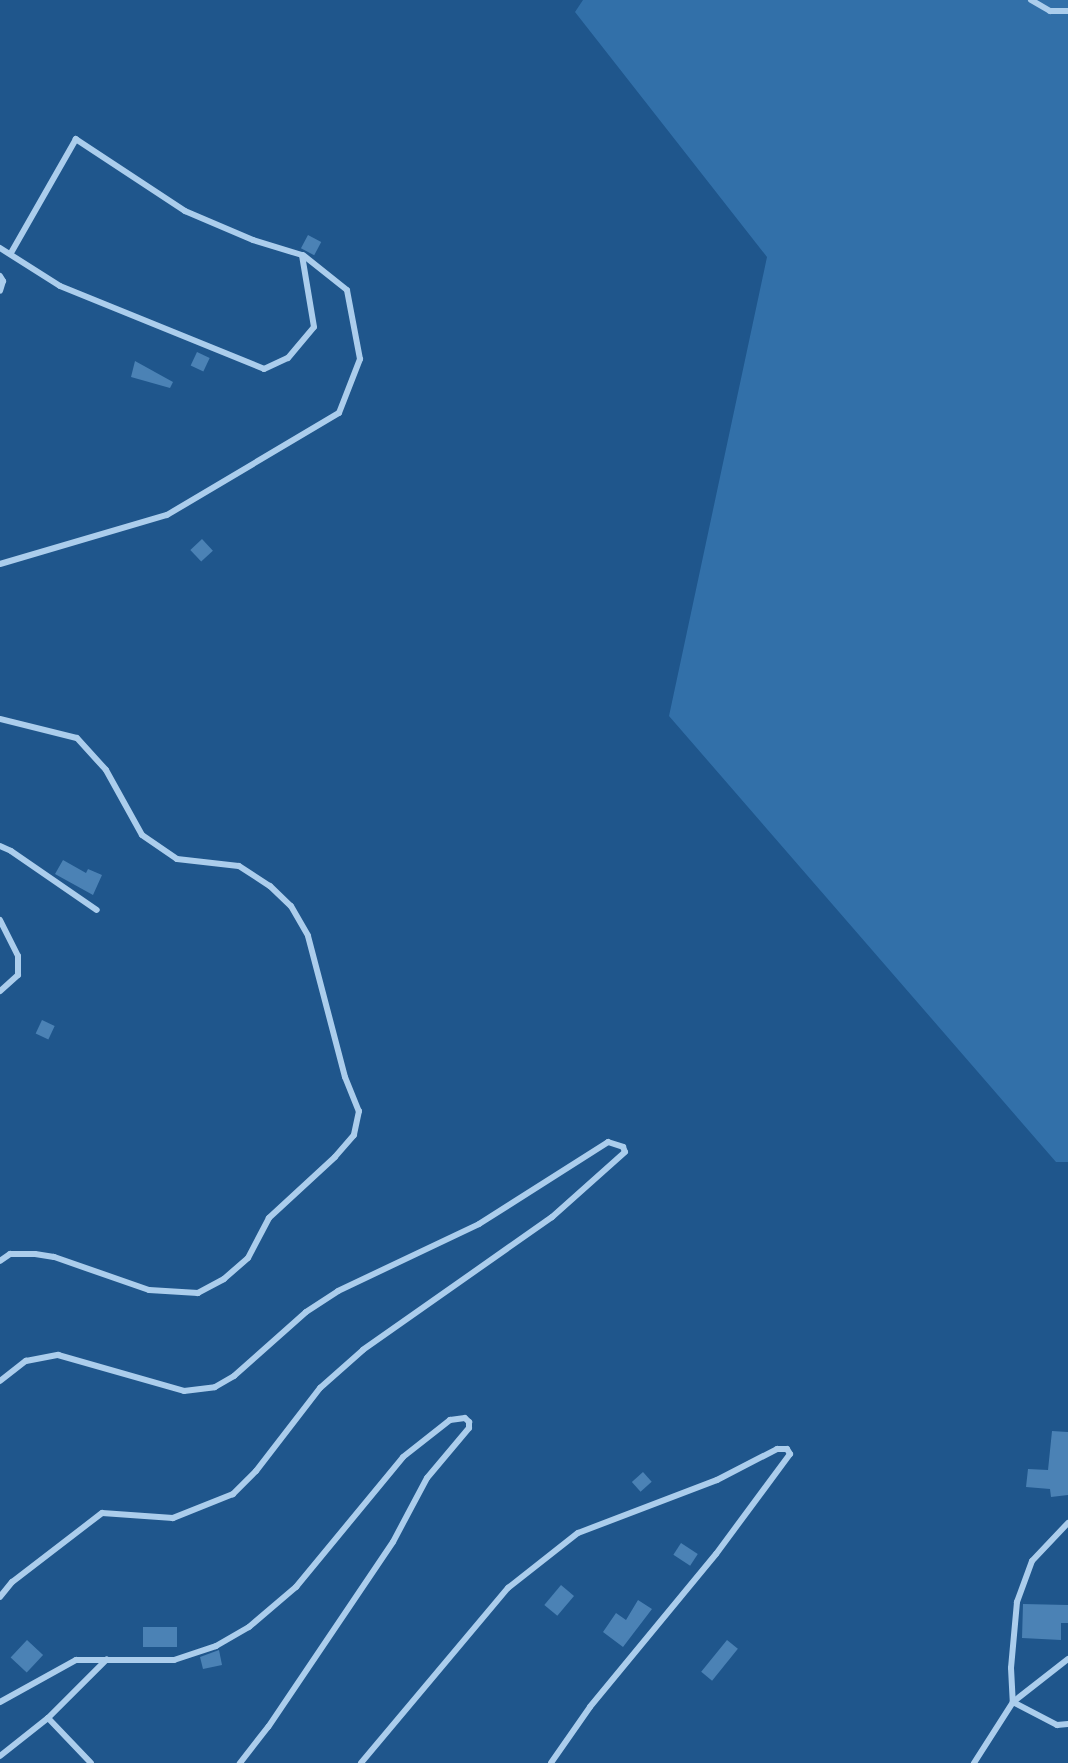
<!DOCTYPE html>
<html>
<head>
<meta charset="utf-8">
<style>
	body { margin:0 }
	#map { position:relative; width:1068px; height:1763px; overflow:hidden; background:#1f568c; font-family:"Varela Round",sans-serif }
	div>[style] { position:absolute }
	.green>* { inset:0; background:#3270a9 }
	.building>* { inset:0; background:#4b82b5; transform-origin:0 0 }
	.street>* { height:6px; margin:-3px; padding:0 3px; transform-origin:3px; border-radius:3px; background:#abcdec }
	span { translate:-50% -50%; white-space:nowrap; text-align:center; line-height:1.15; -webkit-text-stroke:6px #1f568c; paint-order:stroke }
</style>
</head>
<body>
<div id="map">
	<div class="green">
		<div style="clip-path:polygon(583px 0,1068px 0,1068px 1162px,1056px 1162px,669px 716px,767px 257px,575px 12px)"></div>
	</div>
	<div class="building">
		<div style="left:308px;top:235px;width:15px;height:15px;rotate:28deg"></div>
		<div style="left:197px;top:352px;width:14px;height:15px;rotate:25deg"></div>
		<div style="clip-path:polygon(135px 361px,173px 382px,170px 388px,131px 377px)"></div>
		<div style="left:202px;top:539px;width:16px;height:16px;rotate:47deg"></div>
		<div style="clip-path:polygon(63px 860px,86px 873px,88px 869px,102px 875px,93px 895px,55px 874px)"></div>
		<div style="left:42px;top:1020px;width:14px;height:15px;rotate:25deg"></div>
		<div style="clip-path:polygon(1052px 1431px,1068px 1432px,1068px 1495px,1051px 1497px,1050px 1489px,1026px 1487px,1028px 1469px,1048px 1470px)"></div>
		<div style="left:643px;top:1472px;width:13px;height:15px;rotate:48deg"></div>
		<div style="left:681px;top:1543px;width:20px;height:14px;rotate:33deg"></div>
		<div style="left:561px;top:1585px;width:17px;height:26px;rotate:40deg"></div>
		<div style="clip-path:polygon(638px 1600px,652px 1609px,623px 1647px,603px 1632px,616px 1613px,626px 1620px)"></div>
		<div style="clip-path:polygon(1023px 1604px,1068px 1605px,1068px 1623px,1061px 1623px,1061px 1640px,1022px 1638px)"></div>
		<div style="left:143px;top:1627px;width:34px;height:20px"></div>
		<div style="left:27px;top:1640px;width:22px;height:24px;rotate:43deg"></div>
		<div style="left:727px;top:1640px;width:14px;height:41px;rotate:39deg"></div>
		<div style="clip-path:polygon(219px 1650px,222px 1665px,203px 1669px,200px 1657px)"></div>
	</div>
	<div class="street">
		<div style="left:1031px;top:0;width:22px;rotate:30deg"></div>
		<div style="left:1050px;top:11px;width:18px"></div>
		<div style="left:0;top:248px;width:71px;rotate:32.3deg"></div>
		<div style="left:60px;top:286px;width:220px;rotate:22.1deg"></div>
		<div style="left:264px;top:369px;width:26px;rotate:-25deg"></div>
		<div style="left:288px;top:358px;width:40px;rotate:-50deg"></div>
		<div style="left:314px;top:327px;width:73px;rotate:-99.5deg"></div>
		<div style="left:302px;top:255px;width:51px;rotate:-163deg"></div>
		<div style="left:253px;top:240px;width:74px;rotate:-156.9deg"></div>
		<div style="left:185px;top:211px;width:131px;rotate:-146.6deg"></div>
		<div style="left:76px;top:139px;width:131px;rotate:119.7deg"></div>
		<div style="left:0;top:276px;width:6px;rotate:59deg"></div>
		<div style="left:3px;top:281px;width:10px;rotate:107deg"></div>
		<div style="left:0;top:564px;width:174px;rotate:-16.4deg"></div>
		<div style="left:167px;top:515px;width:200px;rotate:-30.7deg"></div>
		<div style="left:339px;top:413px;width:58px;rotate:-68.7deg"></div>
		<div style="left:360px;top:359px;width:70px;rotate:-100.7deg"></div>
		<div style="left:347px;top:290px;width:56px;rotate:-141.5deg"></div>
		<div style="left:0;top:719px;width:79px;rotate:13.9deg"></div>
		<div style="left:77px;top:738px;width:43px;rotate:47.8deg"></div>
		<div style="left:106px;top:770px;width:74px;rotate:61deg"></div>
		<div style="left:142px;top:835px;width:42px;rotate:34.4deg"></div>
		<div style="left:177px;top:859px;width:62px;rotate:6.4deg"></div>
		<div style="left:239px;top:866px;width:37px;rotate:33deg"></div>
		<div style="left:270px;top:886px;width:29px;rotate:44deg"></div>
		<div style="left:291px;top:906px;width:34px;rotate:60deg"></div>
		<div style="left:308px;top:936px;width:146px;rotate:75.3deg"></div>
		<div style="left:345px;top:1077px;width:37px;rotate:68deg"></div>
		<div style="left:359px;top:1111px;width:25px;rotate:102deg"></div>
		<div style="left:354px;top:1135px;width:29px;rotate:131deg"></div>
		<div style="left:335px;top:1157px;width:90px;rotate:137.3deg"></div>
		<div style="left:269px;top:1218px;width:45px;rotate:117.7deg"></div>
		<div style="left:248px;top:1258px;width:32px;rotate:139deg"></div>
		<div style="left:224px;top:1279px;width:30px;rotate:152deg"></div>
		<div style="left:198px;top:1293px;width:49px;rotate:-176.5deg"></div>
		<div style="left:149px;top:1290px;width:101px;rotate:-160.8deg"></div>
		<div style="left:54px;top:1257px;width:19px;rotate:-171deg"></div>
		<div style="left:35px;top:1254px;width:25px;rotate:180deg"></div>
		<div style="left:10px;top:1254px;width:12px;rotate:145deg"></div>
		<div style="left:0;top:846px;width:12px;rotate:24deg"></div>
		<div style="left:11px;top:851px;width:104px;rotate:34.5deg"></div>
		<div style="left:0;top:920px;width:40px;rotate:63.4deg"></div>
		<div style="left:18px;top:956px;width:19px;rotate:90deg"></div>
		<div style="left:18px;top:975px;width:24px;rotate:138deg"></div>
		<div style="left:0;top:1381px;width:33px;rotate:-38deg"></div>
		<div style="left:26px;top:1361px;width:33px;rotate:-11deg"></div>
		<div style="left:58px;top:1355px;width:131px;rotate:15.9deg"></div>
		<div style="left:184px;top:1391px;width:31px;rotate:-7deg"></div>
		<div style="left:215px;top:1387px;width:22px;rotate:-30deg"></div>
		<div style="left:234px;top:1376px;width:96px;rotate:-41.6deg"></div>
		<div style="left:306px;top:1312px;width:38px;rotate:-33deg"></div>
		<div style="left:338px;top:1291px;width:156px;rotate:-25.4deg"></div>
		<div style="left:479px;top:1224px;width:153px;rotate:-32.4deg"></div>
		<div style="left:608px;top:1142px;width:16px;rotate:18deg"></div>
		<div style="left:623px;top:1147px;width:5px;rotate:68deg"></div>
		<div style="left:625px;top:1152px;width:98px;rotate:138.3deg"></div>
		<div style="left:552px;top:1217px;width:231px;rotate:144.9deg"></div>
		<div style="left:363px;top:1350px;width:57px;rotate:138.5deg"></div>
		<div style="left:320px;top:1388px;width:105px;rotate:127.6deg"></div>
		<div style="left:256px;top:1471px;width:33px;rotate:135deg"></div>
		<div style="left:233px;top:1494px;width:65px;rotate:158.2deg"></div>
		<div style="left:173px;top:1518px;width:71px;rotate:-176deg"></div>
		<div style="left:102px;top:1513px;width:113px;rotate:142.5deg"></div>
		<div style="left:12px;top:1582px;width:19px;rotate:129deg"></div>
		<div style="left:1068px;top:1523px;width:52px;rotate:133.5deg"></div>
		<div style="left:1032px;top:1561px;width:44px;rotate:110.1deg"></div>
		<div style="left:1017px;top:1602px;width:66px;rotate:95.2deg"></div>
		<div style="left:1011px;top:1668px;width:34px;rotate:87deg"></div>
		<div style="left:1013px;top:1702px;width:50px;rotate:27.6deg"></div>
		<div style="left:1057px;top:1725px;width:11px;rotate:-5deg"></div>
		<div style="left:0;top:1702px;width:87px;rotate:-28.9deg"></div>
		<div style="left:76px;top:1660px;width:98px"></div>
		<div style="left:174px;top:1660px;width:44px;rotate:-18.4deg"></div>
		<div style="left:216px;top:1646px;width:38px;rotate:-30deg"></div>
		<div style="left:249px;top:1627px;width:62px;rotate:-40.4deg"></div>
		<div style="left:296px;top:1587px;width:168px;rotate:-50.5deg"></div>
		<div style="left:403px;top:1457px;width:60px;rotate:-38.2deg"></div>
		<div style="left:450px;top:1420px;width:15px;rotate:-8deg"></div>
		<div style="left:465px;top:1418px;width:6px;rotate:45deg"></div>
		<div style="left:469px;top:1422px;width:6px;rotate:90deg"></div>
		<div style="left:469px;top:1428px;width:65px;rotate:130deg"></div>
		<div style="left:427px;top:1478px;width:72px;rotate:118deg"></div>
		<div style="left:393px;top:1542px;width:223px;rotate:124deg"></div>
		<div style="left:268px;top:1727px;width:46px;rotate:127.9deg"></div>
		<div style="left:48px;top:1718px;width:62px;rotate:46.3deg"></div>
		<div style="left:0;top:1756px;width:61px;rotate:-38.4deg"></div>
		<div style="left:48px;top:1718px;width:83px;rotate:-45deg"></div>
		<div style="left:361px;top:1763px;width:229px;rotate:-50deg"></div>
		<div style="left:508px;top:1588px;width:89px;rotate:-38.2deg"></div>
		<div style="left:578px;top:1533px;width:149px;rotate:-20.9deg"></div>
		<div style="left:717px;top:1480px;width:68px;rotate:-27.3deg"></div>
		<div style="left:777px;top:1449px;width:10px"></div>
		<div style="left:787px;top:1449px;width:6px;rotate:59deg"></div>
		<div style="left:790px;top:1454px;width:124px;rotate:126.5deg"></div>
		<div style="left:716px;top:1554px;width:198px;rotate:129.5deg"></div>
		<div style="left:590px;top:1707px;width:68px;rotate:124.9deg"></div>
		<div style="left:974px;top:1763px;width:72px;rotate:-57.4deg"></div>
		<div style="left:1013px;top:1702px;width:70px;rotate:-38deg"></div>
	</div>
</div>
</body>
</html>
